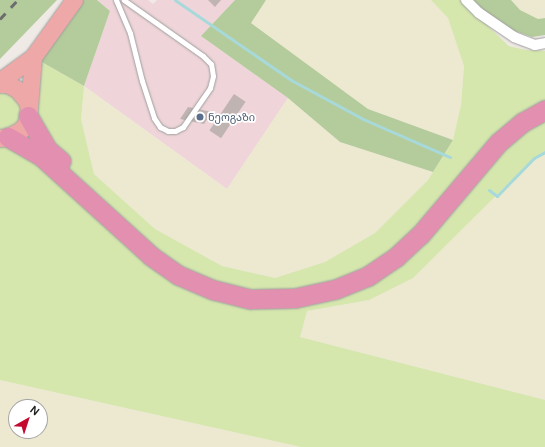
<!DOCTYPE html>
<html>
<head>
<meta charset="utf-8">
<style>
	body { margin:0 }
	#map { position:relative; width:545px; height:447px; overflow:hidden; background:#efeae5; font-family:"DM Sans","Noto Sans Georgian",sans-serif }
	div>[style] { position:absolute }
	.commercial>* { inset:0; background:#efd5d9 }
	.farmland>* { inset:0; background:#ede9d1 }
	.grass>* { inset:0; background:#d5e7ad }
	.forest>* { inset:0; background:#b4cc9b }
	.stream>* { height:3px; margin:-1.5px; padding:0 1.5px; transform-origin:1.5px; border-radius:1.5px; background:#a7d9db }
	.building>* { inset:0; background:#bfb4b2; transform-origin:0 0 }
	.roads { filter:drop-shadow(0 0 1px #9f9f9f) drop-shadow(0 0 1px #9f9f9f) }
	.service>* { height:5px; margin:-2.5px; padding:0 2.5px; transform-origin:2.5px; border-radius:2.5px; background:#fff }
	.minor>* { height:10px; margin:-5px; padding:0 5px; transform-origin:5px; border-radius:5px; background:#fff }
	.trunk>* { height:17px; margin:-8.5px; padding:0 8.5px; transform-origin:8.5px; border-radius:8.5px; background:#eea8a8 }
	.motorway>* { height:19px; margin:-9.5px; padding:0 9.5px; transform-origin:9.5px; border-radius:9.5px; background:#e390b0 }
	.rail>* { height:3px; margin-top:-1.5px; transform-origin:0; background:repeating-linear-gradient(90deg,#6c6c6c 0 8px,transparent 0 16px) }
	.dots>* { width:11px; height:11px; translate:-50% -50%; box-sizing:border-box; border:2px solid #fff; border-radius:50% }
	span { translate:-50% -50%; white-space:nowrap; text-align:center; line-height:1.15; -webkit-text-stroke:3.5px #fff; paint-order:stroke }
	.service-label { font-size:11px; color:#4e5e75 }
	.left { translate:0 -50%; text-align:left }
	.north { position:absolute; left:8px; top:399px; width:40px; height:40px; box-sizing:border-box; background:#fff; border:1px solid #a5a5a5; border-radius:50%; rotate:39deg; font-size:11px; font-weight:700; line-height:16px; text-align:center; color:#1e1e1e }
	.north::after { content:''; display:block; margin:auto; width:14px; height:18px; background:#c4092e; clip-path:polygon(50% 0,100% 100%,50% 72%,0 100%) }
</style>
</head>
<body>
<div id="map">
	<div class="commercial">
		<div style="clip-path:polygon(97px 0,148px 0,153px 4px,157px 0,235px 0,201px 36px,288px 98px,227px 189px,84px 86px,110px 11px)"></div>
	</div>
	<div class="farmland">
		<div style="clip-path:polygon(266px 0,431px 0,448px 18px,464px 66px,461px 105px,453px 140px,368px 109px,250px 23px)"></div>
		<div style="clip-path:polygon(511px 0,545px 0,545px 18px,538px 19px,520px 10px)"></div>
		<div style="clip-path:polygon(84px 86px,227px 189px,288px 98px,340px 142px,433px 172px,428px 180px,375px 233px,325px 262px,275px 278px,222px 266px,155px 229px,94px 174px,81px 119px)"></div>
		<div style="clip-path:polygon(545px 152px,545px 400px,300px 337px,307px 311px,369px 300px,476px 214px,534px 158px)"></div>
		<div style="clip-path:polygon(evenodd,0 380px,301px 447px,0 447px,0 380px,16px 407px,40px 407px,40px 431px,16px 431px,16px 407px)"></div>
	</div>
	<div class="grass">
		<div style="clip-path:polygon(431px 0,460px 0,509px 46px,526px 50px,545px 51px,545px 152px,534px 158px,413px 278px,369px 300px,307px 311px,300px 337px,545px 400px,545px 447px,301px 447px,0 380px,0 138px,15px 135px,33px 57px,84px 86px,81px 119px,94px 174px,155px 229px,222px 266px,275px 278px,325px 262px,375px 233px,428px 180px,453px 140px,461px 105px,464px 66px,448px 18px)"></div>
		<div style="clip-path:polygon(0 89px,5px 89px,22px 102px,20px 123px,0 132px)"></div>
	</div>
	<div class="forest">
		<div style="clip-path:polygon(0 0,57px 0,0 59px)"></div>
		<div style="clip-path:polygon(74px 0,97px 0,110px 11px,84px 86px,33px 57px)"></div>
		<div style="clip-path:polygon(235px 0,266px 0,251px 23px,368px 109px,453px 140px,433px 172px,340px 142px,288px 98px,201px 36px)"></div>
		<div style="clip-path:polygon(472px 0,511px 0,520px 10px,538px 19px,545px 18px,545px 35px,532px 37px,512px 30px,479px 7px)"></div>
	</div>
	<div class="stream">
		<div style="left:175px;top:0;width:141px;rotate:34.6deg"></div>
		<div style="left:291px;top:80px;width:82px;rotate:28.4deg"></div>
		<div style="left:363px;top:119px;width:95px;rotate:23.6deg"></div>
		<div style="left:489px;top:190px;width:10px;rotate:37deg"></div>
		<div style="left:497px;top:196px;width:53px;rotate:-45.8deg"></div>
		<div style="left:534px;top:158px;width:13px;rotate:-29deg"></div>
	</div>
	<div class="building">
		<div style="clip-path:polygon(208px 0,221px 0,215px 7px)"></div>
		<div style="left:234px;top:94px;width:14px;height:44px;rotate:34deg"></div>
		<div style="clip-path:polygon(188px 107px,212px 112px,204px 124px,180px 119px)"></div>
	</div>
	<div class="roads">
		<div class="service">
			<div style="left:116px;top:0;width:36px;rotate:67deg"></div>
			<div style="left:130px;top:33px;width:49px;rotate:76deg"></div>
			<div style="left:142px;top:81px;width:39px;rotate:72deg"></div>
			<div style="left:154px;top:118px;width:11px;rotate:56deg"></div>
			<div style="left:160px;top:127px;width:9px;rotate:27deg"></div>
			<div style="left:168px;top:131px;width:7px"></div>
			<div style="left:175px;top:131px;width:9px;rotate:-27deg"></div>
			<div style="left:183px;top:127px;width:47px;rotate:-55.3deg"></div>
			<div style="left:210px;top:88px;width:12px;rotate:-76deg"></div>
			<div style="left:213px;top:76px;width:12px;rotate:-99deg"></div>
			<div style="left:211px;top:64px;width:11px;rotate:-135deg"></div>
			<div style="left:203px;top:56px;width:97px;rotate:-144.7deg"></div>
		</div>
		<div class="minor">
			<div style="left:466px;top:0;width:18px;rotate:45deg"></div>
			<div style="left:479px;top:13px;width:42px;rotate:34.4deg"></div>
			<div style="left:514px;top:37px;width:22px;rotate:21deg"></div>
			<div style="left:535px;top:45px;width:10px;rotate:-11deg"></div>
		</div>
		<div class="trunk">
			<div style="left:0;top:81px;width:41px;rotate:-36deg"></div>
			<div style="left:33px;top:57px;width:70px;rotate:-54.3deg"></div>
			<div style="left:0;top:84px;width:7px"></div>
			<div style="left:7px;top:84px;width:11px;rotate:27deg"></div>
			<div style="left:17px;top:89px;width:16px;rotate:50deg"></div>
			<div style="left:27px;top:101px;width:8px;rotate:76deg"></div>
			<div style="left:29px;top:109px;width:15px;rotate:101deg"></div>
			<div style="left:26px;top:124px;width:8px;rotate:130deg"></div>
			<div style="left:21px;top:130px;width:15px;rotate:152deg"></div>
			<div style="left:8px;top:137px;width:8px;rotate:173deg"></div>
			<div style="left:29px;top:107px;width:50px;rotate:-85.4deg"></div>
		</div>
		<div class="motorway">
			<div style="left:28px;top:116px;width:39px;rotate:60deg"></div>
			<div style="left:48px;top:150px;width:17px;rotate:40deg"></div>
			<div style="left:8px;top:137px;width:39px;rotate:30deg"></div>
			<div style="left:42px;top:157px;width:147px;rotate:42.2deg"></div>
			<div style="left:151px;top:256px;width:33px;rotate:35deg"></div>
			<div style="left:178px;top:275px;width:39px;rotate:23deg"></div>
			<div style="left:214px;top:290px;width:38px;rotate:14deg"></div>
			<div style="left:251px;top:299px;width:44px;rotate:-1.3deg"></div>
			<div style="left:295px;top:298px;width:42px;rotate:-12.4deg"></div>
			<div style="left:336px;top:289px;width:35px;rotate:-22deg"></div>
			<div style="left:368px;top:276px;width:34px;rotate:-34deg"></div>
			<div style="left:396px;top:257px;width:33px;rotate:-43deg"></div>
			<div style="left:420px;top:235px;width:122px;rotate:-49.7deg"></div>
			<div style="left:499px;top:142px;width:31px;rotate:-40deg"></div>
			<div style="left:523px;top:122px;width:25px;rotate:-29deg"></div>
		</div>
	</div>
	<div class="rail">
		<div style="left:0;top:19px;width:26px;rotate:-47deg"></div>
	</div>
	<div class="dots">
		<div style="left:200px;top:117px;background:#5c6f8a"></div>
	</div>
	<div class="service-label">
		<span class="left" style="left:208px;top:117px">ნეოგაზი</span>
	</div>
	<div class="north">N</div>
</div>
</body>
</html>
